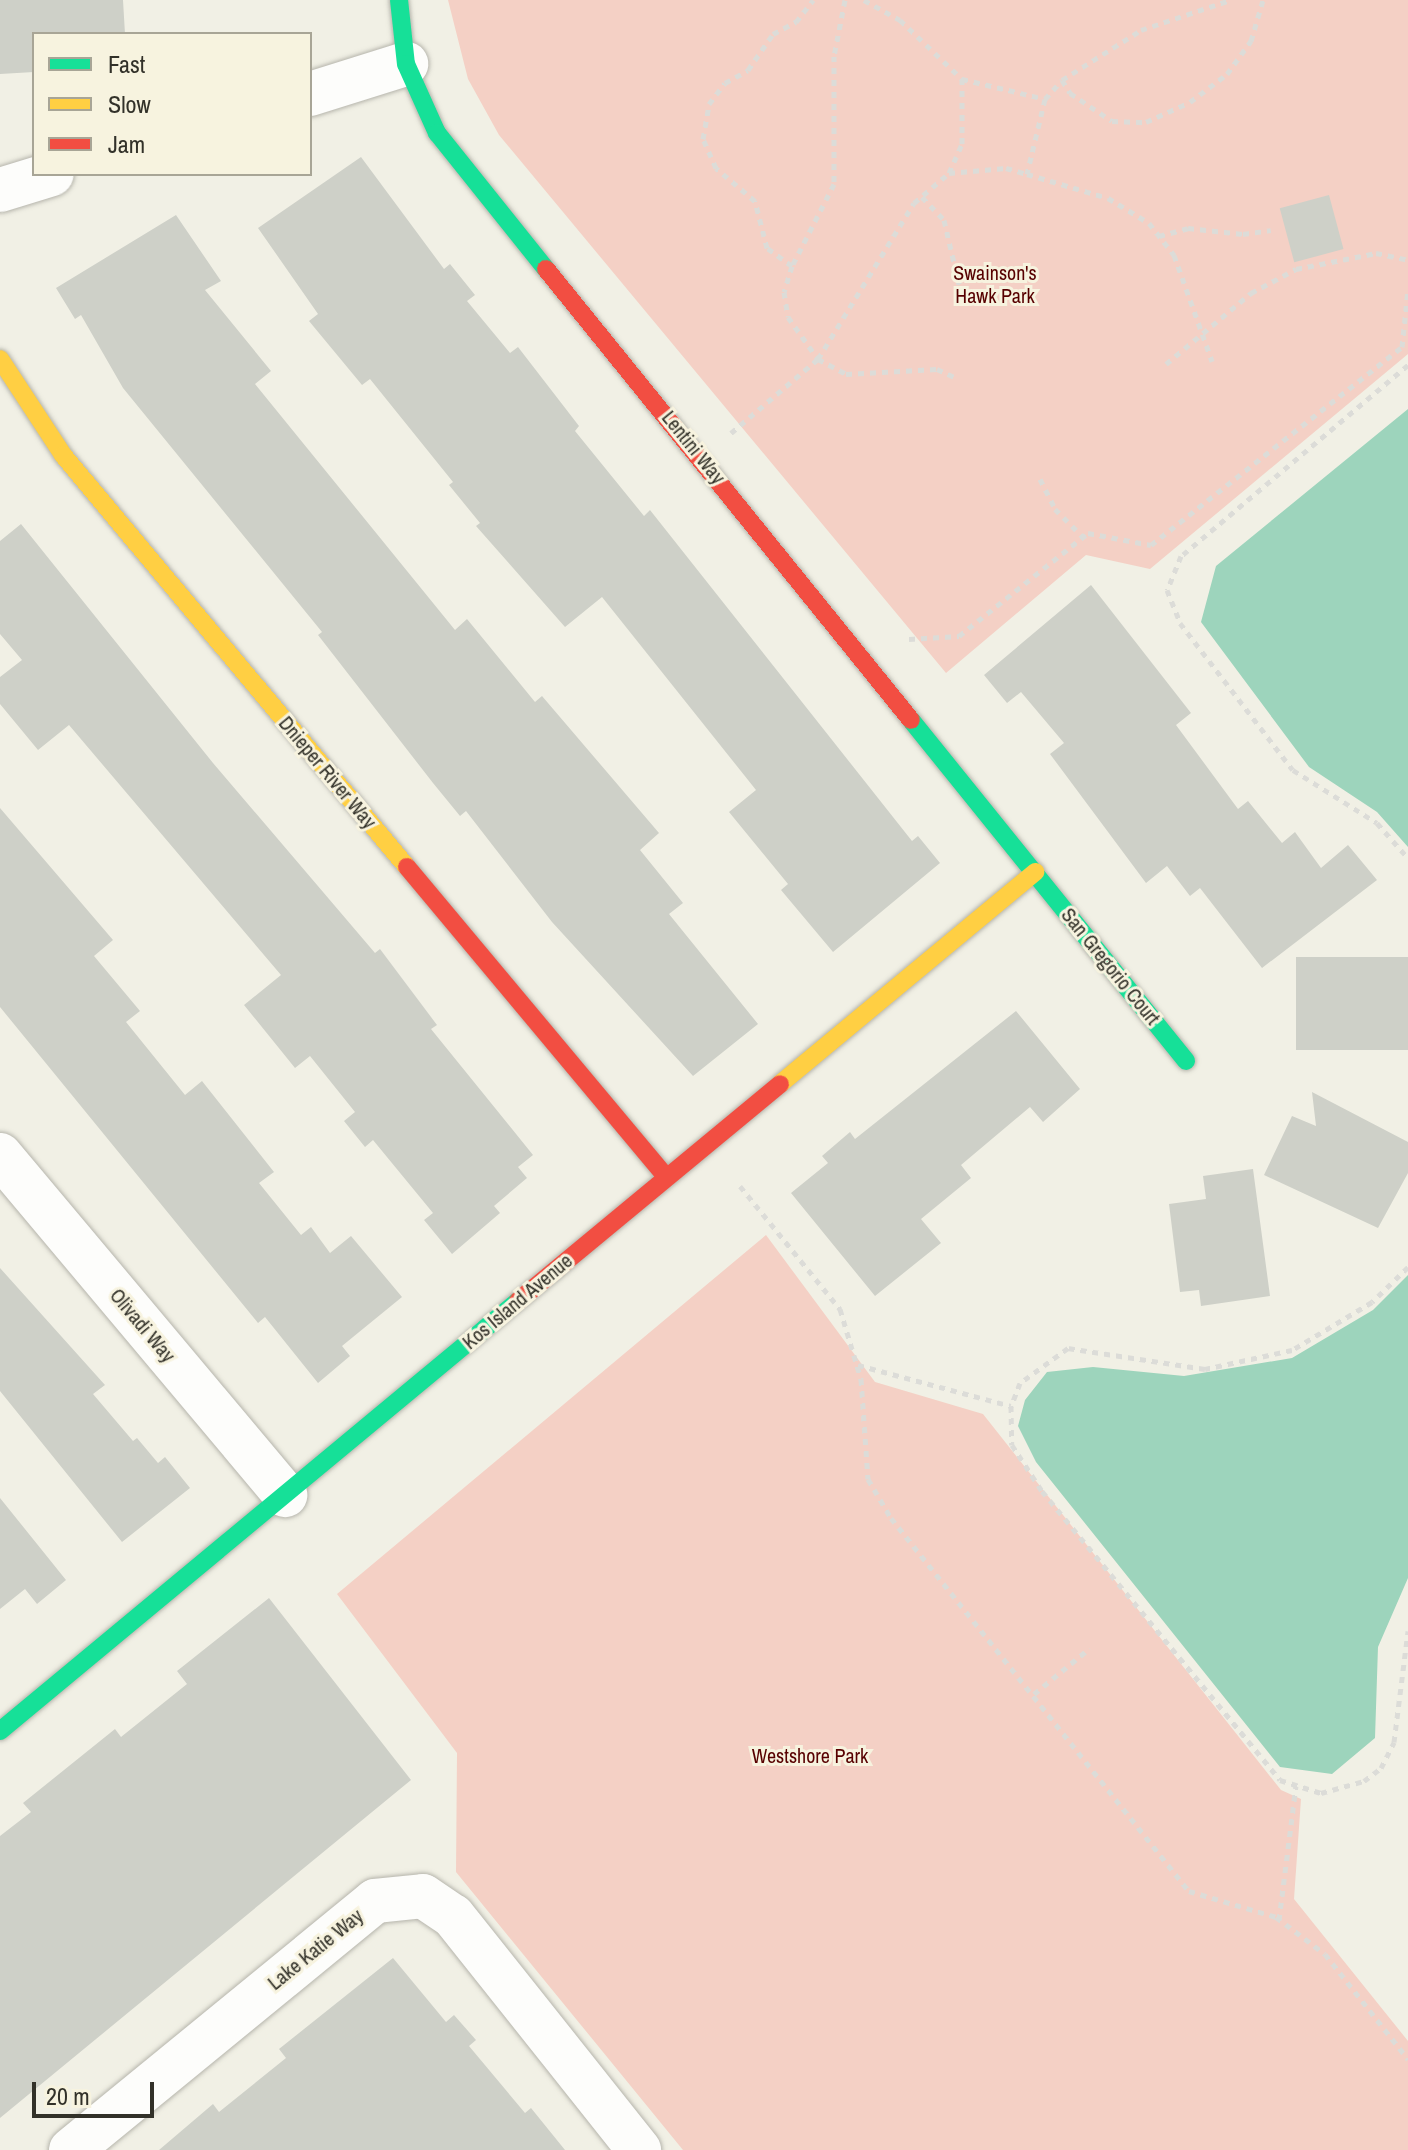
<!DOCTYPE html>
<html>
<head>
<meta charset="utf-8">
<style>
	body { margin:0 }
	#map { position:relative; width:1408px; height:2150px; overflow:hidden; background:#f1f0e5; font-family:"Archivo Narrow",sans-serif }
	div>[style] { position:absolute }
	.green>* { inset:0; background:#f4d0c5 }
	.water>* { inset:0; background:#9dd4bc }
	.building>* { inset:0; background:#ced0c8; transform-origin:0 0 }
	.path>* { height:5px; margin-top:-2.5px; transform-origin:0; background:repeating-linear-gradient(90deg,#dcdcd8 0 6px,transparent 0 12px) }
	.roads { filter:drop-shadow(0 0 2px #b6b5ac) drop-shadow(0 0 2px #b6b5ac) }
	.street>* { height:44px; margin:-22px; padding:0 22px; transform-origin:22px; border-radius:22px; background:#fdfdfb }
	.fast>* { height:18px; margin:-9px; padding:0 9px; transform-origin:9px; border-radius:9px; background:#16e098 }
	.slow>* { height:18px; margin:-9px; padding:0 9px; transform-origin:9px; border-radius:9px; background:#ffcf43 }
	.jam>* { height:18px; margin:-9px; padding:0 9px; transform-origin:9px; border-radius:9px; background:#f24e42 }
	span { translate:-50% -50%; white-space:nowrap; text-align:center; line-height:1.15; -webkit-text-stroke:6px #f7f3df; paint-order:stroke }
	.park-label { font-size:20px; color:#570000 }
	.street-label { font-size:20px; color:#323129 }
	.legend { position:absolute; left:32px; top:32px; width:280px; height:144px; box-sizing:border-box; background:#f7f3df; border:2px solid #a8a596; margin:0; padding:10px 14px; list-style:none; font-size:24px; color:#323129 }
	.legend li { display:flex; align-items:center; gap:16px; height:40px }
	.legend b { width:40px; border:2px solid #a8a596 }
	.scale { position:absolute; left:32px; top:2082px; width:122px; height:36px; box-sizing:border-box; border:4px solid #323129; border-top:0; padding-left:10px; font-size:24px; line-height:28px; white-space:nowrap; color:#323129; -webkit-text-stroke:6px #f7f3df; paint-order:stroke }
</style>
</head>
<body>
<div id="map">
	<div class="green">
		<div style="clip-path:polygon(448px 0,1408px 0,1408px 354px,1150px 569px,1086px 555px,946px 673px,499px 135px,468px 79px)"></div>
		<div style="clip-path:polygon(766px 1235px,875px 1382px,983px 1414px,1281px 1790px,1301px 1799px,1294px 1899px,1408px 2041px,1408px 2150px,683px 2150px,456px 1872px,457px 1753px,337px 1594px)"></div>
	</div>
	<div class="water">
		<div style="clip-path:polygon(1408px 409px,1408px 847px,1377px 812px,1309px 767px,1201px 622px,1216px 566px)"></div>
		<div style="clip-path:polygon(1408px 1275px,1408px 1578px,1378px 1647px,1375px 1738px,1332px 1774px,1280px 1767px,1036px 1462px,1018px 1426px,1025px 1400px,1047px 1372px,1093px 1367px,1184px 1376px,1292px 1358px,1373px 1310px)"></div>
	</div>
	<div class="building">
		<div style="clip-path:polygon(0 0,123px 0,125px 34px,34px 34px,34px 72px,0 74px)"></div>
		<div style="clip-path:polygon(361px 157px,444px 269px,450px 264px,475px 295px,467px 301px,510px 353px,518px 347px,579px 426px,575px 431px,644px 516px,650px 510px,912px 841px,918px 836px,940px 863px,833px 952px,781px 890px,788px 884px,729px 812px,756px 790px,602px 597px,565px 627px,476px 526px,480px 523px,449px 485px,453px 482px,370px 379px,362px 385px,309px 321px,318px 314px,258px 228px)"></div>
		<div style="left:1329px;top:195px;width:56px;height:51px;rotate:75deg"></div>
		<div style="clip-path:polygon(176px 215px,221px 281px,205px 290px,271px 371px,255px 384px,455px 630px,467px 619px,535px 702px,542px 696px,659px 833px,640px 850px,683px 903px,669px 914px,758px 1024px,693px 1076px,552px 922px,466px 811px,460px 816px,433px 783px,318px 635px,322px 632px,123px 388px,81px 315px,75px 319px,56px 288px)"></div>
		<div style="clip-path:polygon(21px 524px,213px 763px,375px 953px,380px 949px,437px 1025px,431px 1029px,533px 1155px,518px 1167px,527px 1178px,494px 1206px,500px 1213px,452px 1254px,424px 1220px,433px 1213px,373px 1140px,365px 1147px,344px 1121px,355px 1112px,310px 1056px,295px 1068px,244px 1005px,281px 975px,69px 725px,38px 750px,0 704px,0 677px,22px 660px,0 634px,0 541px)"></div>
		<div style="clip-path:polygon(1091px 585px,1191px 713px,1176px 725px,1238px 809px,1248px 801px,1282px 843px,1295px 832px,1321px 868px,1348px 845px,1377px 880px,1262px 968px,1200px 888px,1190px 896px,1167px 866px,1146px 883px,1050px 754px,1064px 743px,1021px 692px,1007px 703px,984px 675px)"></div>
		<div style="clip-path:polygon(0 808px,113px 940px,94px 956px,140px 1011px,126px 1022px,185px 1095px,202px 1081px,274px 1172px,259px 1183px,301px 1235px,311px 1227px,330px 1253px,351px 1236px,402px 1297px,342px 1346px,350px 1356px,318px 1383px,265px 1317px,258px 1323px,0 1007px)"></div>
		<div style="left:1408px;top:957px;width:93px;height:112px;rotate:90deg"></div>
		<div style="clip-path:polygon(1016px 1011px,1080px 1089px,1043px 1122px,1030px 1107px,961px 1165px,971px 1178px,921px 1219px,941px 1243px,875px 1296px,791px 1193px,828px 1163px,822px 1156px,850px 1132px,855px 1139px)"></div>
		<div style="clip-path:polygon(1312px 1092px,1408px 1142px,1408px 1173px,1378px 1228px,1264px 1175px,1292px 1116px,1316px 1126px)"></div>
		<div style="clip-path:polygon(1253px 1169px,1270px 1296px,1201px 1306px,1199px 1290px,1180px 1292px,1169px 1204px,1206px 1199px,1203px 1176px)"></div>
		<div style="clip-path:polygon(0 1268px,105px 1385px,93px 1394px,133px 1441px,137px 1438px,158px 1463px,165px 1457px,190px 1488px,122px 1542px,0 1391px)"></div>
		<div style="clip-path:polygon(0 1498px,66px 1580px,37px 1604px,25px 1589px,0 1609px)"></div>
		<div style="clip-path:polygon(269px 1598px,411px 1780px,0 2118px,0 1836px,31px 1812px,23px 1803px,115px 1729px,121px 1737px,187px 1684px,177px 1671px)"></div>
		<div style="clip-path:polygon(393px 1958px,446px 2022px,454px 2015px,476px 2040px,469px 2046px,525px 2113px,531px 2108px,565px 2150px,159px 2150px,213px 2104px,219px 2112px,286px 2058px,279px 2049px)"></div>
	</div>
	<div class="path">
		<div style="left:845px;top:0;width:57px;rotate:101.1deg"></div>
		<div style="left:834px;top:56px;width:128px;rotate:90deg"></div>
		<div style="left:834px;top:184px;width:92px;rotate:117.1deg"></div>
		<div style="left:792px;top:266px;width:27px;rotate:107deg"></div>
		<div style="left:784px;top:292px;width:25px;rotate:81deg"></div>
		<div style="left:788px;top:317px;width:52px;rotate:54.5deg"></div>
		<div style="left:818px;top:359px;width:32px;rotate:28deg"></div>
		<div style="left:846px;top:374px;width:91px;rotate:-3.1deg"></div>
		<div style="left:937px;top:369px;width:19px;rotate:25deg"></div>
		<div style="left:864px;top:0;width:41px;rotate:29.1deg"></div>
		<div style="left:900px;top:20px;width:86px;rotate:43.6deg"></div>
		<div style="left:962px;top:79px;width:85px;rotate:13.5deg"></div>
		<div style="left:1045px;top:99px;width:25px;rotate:-48deg"></div>
		<div style="left:1062px;top:80px;width:93px;rotate:-32.3deg"></div>
		<div style="left:1141px;top:30px;width:94px;rotate:-18.6deg"></div>
		<div style="left:1062px;top:80px;width:15px;rotate:58deg"></div>
		<div style="left:1070px;top:93px;width:50px;rotate:33.7deg"></div>
		<div style="left:1112px;top:121px;width:34px;rotate:2deg"></div>
		<div style="left:1146px;top:122px;width:48px;rotate:-24.4deg"></div>
		<div style="left:1190px;top:102px;width:46px;rotate:-37.1deg"></div>
		<div style="left:1227px;top:74px;width:41px;rotate:-54deg"></div>
		<div style="left:1251px;top:41px;width:43px;rotate:-73.7deg"></div>
		<div style="left:1045px;top:99px;width:77px;rotate:103.5deg"></div>
		<div style="left:1027px;top:174px;width:84px;rotate:16.5deg"></div>
		<div style="left:1108px;top:198px;width:48px;rotate:31.4deg"></div>
		<div style="left:1149px;top:223px;width:41px;rotate:52deg"></div>
		<div style="left:1174px;top:255px;width:113px;rotate:70.3deg"></div>
		<div style="left:949px;top:173px;width:57px;rotate:-5deg"></div>
		<div style="left:1006px;top:168px;width:22px;rotate:16deg"></div>
		<div style="left:922px;top:197px;width:32px;rotate:46deg"></div>
		<div style="left:944px;top:220px;width:79px;rotate:76.8deg"></div>
		<div style="left:1159px;top:236px;width:30px;rotate:-15deg"></div>
		<div style="left:1188px;top:228px;width:55px;rotate:6.2deg"></div>
		<div style="left:1243px;top:234px;width:28px;rotate:-8deg"></div>
		<div style="left:792px;top:266px;width:31px;rotate:-144deg"></div>
		<div style="left:767px;top:248px;width:49px;rotate:-104.3deg"></div>
		<div style="left:755px;top:201px;width:51px;rotate:-139.8deg"></div>
		<div style="left:716px;top:168px;width:32px;rotate:-114deg"></div>
		<div style="left:703px;top:139px;width:36px;rotate:-80deg"></div>
		<div style="left:709px;top:104px;width:26px;rotate:-53deg"></div>
		<div style="left:725px;top:83px;width:26px;rotate:-29deg"></div>
		<div style="left:748px;top:70px;width:44px;rotate:-55.2deg"></div>
		<div style="left:773px;top:34px;width:26px;rotate:-28deg"></div>
		<div style="left:796px;top:22px;width:28px;rotate:-52deg"></div>
		<div style="left:1166px;top:364px;width:111px;rotate:-39.9deg"></div>
		<div style="left:1251px;top:293px;width:51px;rotate:-28.1deg"></div>
		<div style="left:1296px;top:269px;width:82px;rotate:-11.3deg"></div>
		<div style="left:1376px;top:253px;width:33px;rotate:12deg"></div>
		<div style="left:1408px;top:365px;width:297px;rotate:139.9deg"></div>
		<div style="left:1181px;top:556px;width:37px;rotate:112deg"></div>
		<div style="left:1167px;top:590px;width:35px;rotate:68deg"></div>
		<div style="left:1180px;top:623px;width:185px;rotate:52.5deg"></div>
		<div style="left:1293px;top:770px;width:99px;rotate:32.2deg"></div>
		<div style="left:1377px;top:823px;width:47px;rotate:48.5deg"></div>
		<div style="left:731px;top:433px;width:114px;rotate:-40.4deg"></div>
		<div style="left:818px;top:359px;width:183px;rotate:-58.4deg"></div>
		<div style="left:914px;top:203px;width:46px;rotate:-40.6deg"></div>
		<div style="left:949px;top:173px;width:32px;rotate:-66deg"></div>
		<div style="left:962px;top:144px;width:65px;rotate:-90deg"></div>
		<div style="left:1040px;top:479px;width:34px;rotate:63deg"></div>
		<div style="left:1055px;top:509px;width:40px;rotate:45deg"></div>
		<div style="left:909px;top:639px;width:50px;rotate:-3.4deg"></div>
		<div style="left:959px;top:636px;width:165px;rotate:-38.6deg"></div>
		<div style="left:1088px;top:533px;width:64px;rotate:10.8deg"></div>
		<div style="left:1151px;top:545px;width:320px;rotate:-38.3deg"></div>
		<div style="left:1402px;top:347px;width:58px;rotate:-84.1deg"></div>
		<div style="left:740px;top:1186px;width:159px;rotate:50.9deg"></div>
		<div style="left:840px;top:1309px;width:73px;rotate:73.3deg"></div>
		<div style="left:861px;top:1379px;width:100px;rotate:86deg"></div>
		<div style="left:868px;top:1479px;width:45px;rotate:59.5deg"></div>
		<div style="left:891px;top:1518px;width:477px;rotate:51.4deg"></div>
		<div style="left:1189px;top:1891px;width:91px;rotate:16.6deg"></div>
		<div style="left:1276px;top:1917px;width:61px;rotate:37.1deg"></div>
		<div style="left:1325px;top:1954px;width:134px;rotate:51.7deg"></div>
		<div style="left:1408px;top:1267px;width:50px;rotate:135.8deg"></div>
		<div style="left:1372px;top:1302px;width:93px;rotate:149deg"></div>
		<div style="left:1292px;top:1350px;width:89px;rotate:167.7deg"></div>
		<div style="left:1205px;top:1369px;width:139px;rotate:-171.3deg"></div>
		<div style="left:1068px;top:1348px;width:59px;rotate:143.9deg"></div>
		<div style="left:1020px;top:1383px;width:25px;rotate:111deg"></div>
		<div style="left:1011px;top:1406px;width:39px;rotate:89deg"></div>
		<div style="left:1012px;top:1445px;width:55px;rotate:56.9deg"></div>
		<div style="left:1042px;top:1491px;width:374px;rotate:50.5deg"></div>
		<div style="left:1280px;top:1780px;width:43px;rotate:17.6deg"></div>
		<div style="left:1321px;top:1793px;width:45px;rotate:-15.6deg"></div>
		<div style="left:1364px;top:1781px;width:21px;rotate:-37deg"></div>
		<div style="left:1381px;top:1768px;width:29px;rotate:-63deg"></div>
		<div style="left:1394px;top:1742px;width:112px;rotate:-82.8deg"></div>
		<div style="left:858px;top:1365px;width:158px;rotate:15deg"></div>
		<div style="left:1034px;top:1694px;width:72px;rotate:-39.4deg"></div>
		<div style="left:1279px;top:1920px;width:135px;rotate:-82.8deg"></div>
	</div>
	<div class="roads">
		<div class="street">
			<div style="left:310px;top:94px;width:101px;rotate:-17.4deg"></div>
			<div style="left:0;top:190px;width:54px;rotate:-17.1deg"></div>
			<div style="left:0;top:1155px;width:444px;rotate:50deg"></div>
			<div style="left:71px;top:2150px;width:393px;rotate:-39.3deg"></div>
			<div style="left:375px;top:1901px;width:48px;rotate:-5.9deg"></div>
			<div style="left:423px;top:1896px;width:36px;rotate:34deg"></div>
			<div style="left:453px;top:1916px;width:299px;rotate:51.5deg"></div>
		</div>
		<div class="fast">
			<div style="left:399px;top:0;width:64px;rotate:83.8deg"></div>
			<div style="left:406px;top:64px;width:76px;rotate:65.8deg"></div>
			<div style="left:437px;top:133px;width:174px;rotate:51.3deg"></div>
			<div style="left:911px;top:720px;width:438px;rotate:51.1deg"></div>
			<div style="left:0;top:1731px;width:673px;rotate:-39.7deg"></div>
		</div>
		<div class="slow">
			<div style="left:0;top:359px;width:115px;rotate:56.7deg"></div>
			<div style="left:63px;top:455px;width:537px;rotate:50.14deg"></div>
			<div style="left:780px;top:1084px;width:332px;rotate:-39.7deg"></div>
		</div>
		<div class="jam">
			<div style="left:546px;top:269px;width:580px;rotate:51.02deg"></div>
			<div style="left:407px;top:867px;width:403px;rotate:50.1deg"></div>
			<div style="left:518px;top:1301px;width:340px;rotate:-39.6deg"></div>
		</div>
	</div>
	<div class="park-label">
		<span style="left:995px;top:284px">Swainson's<br>Hawk Park</span>
		<span style="left:810px;top:1755px">Westshore Park</span>
	</div>
	<div class="street-label">
		<span style="left:694px;top:447px;rotate:51deg">Lentini Way</span>
		<span style="left:328px;top:772px;rotate:50deg">Dnieper River Way</span>
		<span style="left:1111px;top:966px;rotate:51deg">San Gregorio Court</span>
		<span style="left:517px;top:1301px;rotate:-40deg">Kos Island Avenue</span>
		<span style="left:143px;top:1325px;rotate:50deg">Olivadi Way</span>
		<span style="left:315px;top:1949px;rotate:-39deg">Lake Katie Way</span>
	</div>
	<ul class="legend">
	<li><b style="height:10px;background:#16e098"></b>Fast</li>
	<li><b style="height:10px;background:#ffcf43"></b>Slow</li>
	<li><b style="height:10px;background:#f24e42"></b>Jam</li>
	</ul>
	<div class="scale">20 m</div>
</div>
</body>
</html>
